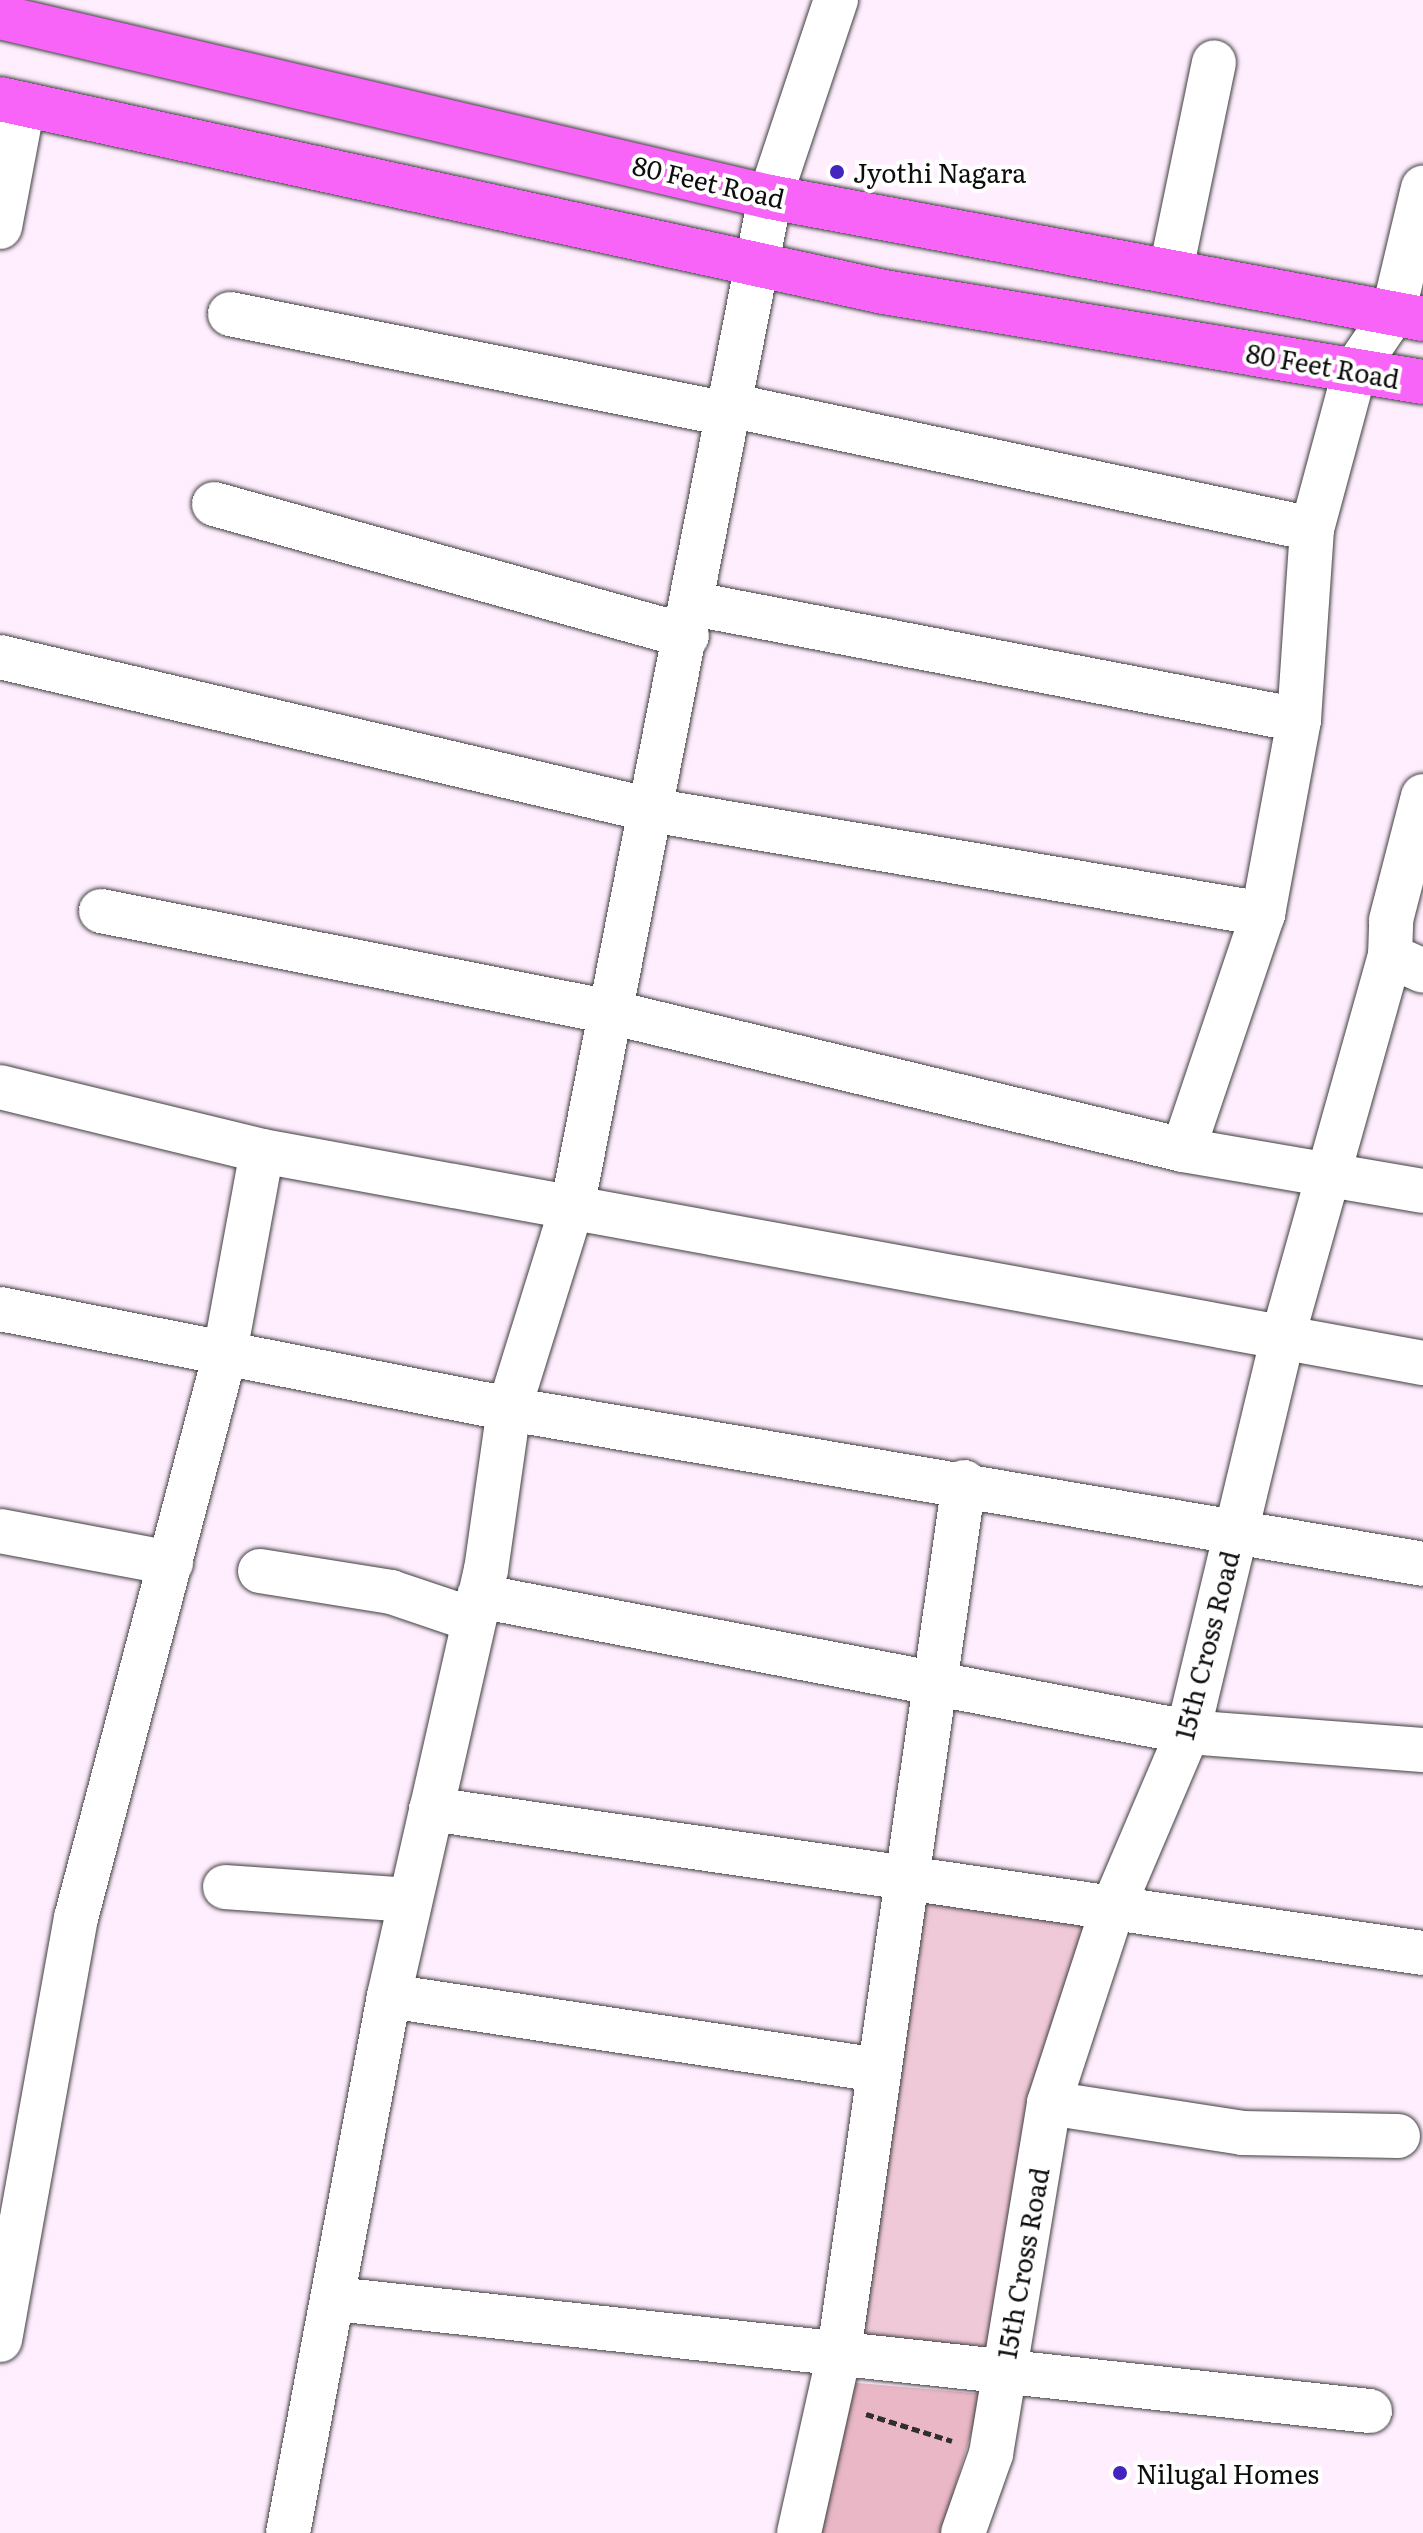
<!DOCTYPE html>
<html>
<head>
<meta charset="utf-8">
<style>
	body { margin:0 }
	#map { position:relative; width:1423px; height:2533px; overflow:hidden; background:#ffeefe; font-family:Literata,serif }
	div>[style] { position:absolute }
	.green>* { inset:0; background:#e9b7c5 }
	.pitch>* { inset:0; background:#f0c9d9 }
	.path>* { height:5px; margin-top:-2.5px; transform-origin:0; background:repeating-linear-gradient(90deg,#2f2f2f 0 8px,transparent 0 12px) }
	.roads { filter:drop-shadow(0 0 2px #404040) drop-shadow(0 0 2px #404040) }
	.minor>* { height:44px; margin:-22px; padding:0 22px; transform-origin:22px; border-radius:22px; background:#fff }
	.major>* { height:44px; margin:-22px; padding:0 22px; transform-origin:22px; border-radius:22px; background:#f864f7 }
	.dots>* { width:22px; height:22px; translate:-50% -50%; box-sizing:border-box; border:4px solid #fff; border-radius:50% }
	span { translate:-50% -50%; white-space:nowrap; text-align:center; line-height:1.15; -webkit-text-stroke:8px #fff; paint-order:stroke }
	.poi-label { font-size:26px; color:#0d0d0d }
	.left { translate:0 -50%; text-align:left }
	.street-label { font-size:26px; color:#0d0d0d }
</style>
</head>
<body>
<div id="map">
	<div class="green">
		<div style="clip-path:polygon(847px 2382px,983px 2394px,941px 2533px,814px 2533px)"></div>
	</div>
	<div class="pitch">
		<div style="clip-path:polygon(917px 1896px,1088px 1921px,992px 2351px,858px 2340px)"></div>
	</div>
	<div class="path">
		<div style="left:866px;top:2414px;width:90px;rotate:17.4deg"></div>
	</div>
	<div class="roads">
		<div class="minor">
			<div style="left:0;top:227px;width:124px;rotate:-79.3deg"></div>
			<div style="left:1171px;top:270px;width:212px;rotate:-78.3deg"></div>
			<div style="left:230px;top:314px;width:512px;rotate:11.38deg"></div>
			<div style="left:734px;top:406px;width:591px;rotate:12.01deg"></div>
			<div style="left:1312px;top:529px;width:191px;rotate:93.9deg"></div>
			<div style="left:1299px;top:720px;width:197px;rotate:100.5deg"></div>
			<div style="left:1263px;top:914px;width:249px;rotate:108.7deg"></div>
			<div style="left:214px;top:504px;width:491px;rotate:15.6deg"></div>
			<div style="left:1312px;top:529px;width:165px;rotate:-74.9deg"></div>
			<div style="left:1355px;top:370px;width:68px;rotate:-55.8deg"></div>
			<div style="left:1393px;top:314px;width:130px;rotate:-76.6deg"></div>
			<div style="left:694px;top:604px;width:616px;rotate:10.85deg"></div>
			<div style="left:0;top:657px;width:669px;rotate:13.23deg"></div>
			<div style="left:651px;top:810px;width:621px;rotate:9.64deg"></div>
			<div style="left:101px;top:911px;width:519px;rotate:11.22deg"></div>
			<div style="left:610px;top:1012px;width:589px;rotate:13.54deg"></div>
			<div style="left:1183px;top:1150px;width:243px;rotate:9.7deg"></div>
			<div style="left:1390px;top:956px;width:36px;rotate:24deg"></div>
			<div style="left:0;top:1087px;width:270px;rotate:13.7deg"></div>
			<div style="left:0;top:1309px;width:519px;rotate:11.11deg"></div>
			<div style="left:509px;top:1409px;width:927px;rotate:9.62deg"></div>
			<div style="left:0;top:1531px;width:174px;rotate:10.6deg"></div>
			<div style="left:260px;top:1571px;width:133px;rotate:9.1deg"></div>
			<div style="left:391px;top:1592px;width:84px;rotate:18.6deg"></div>
			<div style="left:479px;top:1596px;width:722px;rotate:10.86deg"></div>
			<div style="left:1188px;top:1732px;width:236px;rotate:4.4deg"></div>
			<div style="left:431px;top:1809px;width:1002px;rotate:8.26deg"></div>
			<div style="left:225px;top:1887px;width:185px;rotate:4deg"></div>
			<div style="left:389px;top:1996px;width:493px;rotate:8.6deg"></div>
			<div style="left:1049px;top:2103px;width:195px;rotate:8.8deg"></div>
			<div style="left:1242px;top:2133px;width:156px;rotate:1.1deg"></div>
			<div style="left:335px;top:2299px;width:1041px;rotate:6.18deg"></div>
			<div style="left:0;top:2340px;width:429px;rotate:-79.8deg"></div>
			<div style="left:76px;top:1918px;width:579px;rotate:-75.2deg"></div>
			<div style="left:224px;top:1358px;width:210px;rotate:-79.6deg"></div>
			<div style="left:262px;top:1151px;width:1180px;rotate:10.35deg"></div>
			<div style="left:288px;top:2533px;width:546px;rotate:-79.35deg"></div>
			<div style="left:389px;top:1996px;width:437px;rotate:-77.2deg"></div>
			<div style="left:486px;top:1570px;width:163px;rotate:-81.9deg"></div>
			<div style="left:509px;top:1409px;width:216px;rotate:-72.7deg"></div>
			<div style="left:573px;top:1203px;width:1025px;rotate:-78.92deg"></div>
			<div style="left:770px;top:197px;width:208px;rotate:-71.5deg"></div>
			<div style="left:799px;top:2533px;width:178px;rotate:-77.4deg"></div>
			<div style="left:838px;top:2359px;width:886px;rotate:-81.82deg"></div>
			<div style="left:963px;top:2533px;width:84px;rotate:-70.5deg"></div>
			<div style="left:991px;top:2454px;width:356px;rotate:-80.6deg"></div>
			<div style="left:1049px;top:2103px;width:203px;rotate:-71.9deg"></div>
			<div style="left:1112px;top:1910px;width:194px;rotate:-66.9deg"></div>
			<div style="left:1188px;top:1732px;width:407px;rotate:-76.5deg"></div>
			<div style="left:1283px;top:1336px;width:395px;rotate:-74.3deg"></div>
			<div style="left:1390px;top:956px;width:36px;rotate:-88deg"></div>
			<div style="left:1391px;top:920px;width:128px;rotate:-75.5deg"></div>
		</div>
		<div class="major">
			<div style="left:0;top:17px;width:791px;rotate:13.16deg"></div>
			<div style="left:770px;top:197px;width:664px;rotate:10.58deg"></div>
			<div style="left:0;top:99px;width:905px;rotate:12.32deg"></div>
			<div style="left:884px;top:292px;width:546px;rotate:9.48deg"></div>
		</div>
	</div>
	<div class="dots">
		<div style="left:837px;top:172px;background:#4425be"></div>
		<div style="left:1120px;top:2473px;background:#4425be"></div>
	</div>
	<div class="poi-label">
		<span class="left" style="left:853px;top:172px">Jyothi Nagara</span>
		<span class="left" style="left:1136px;top:2473px">Nilugal Homes</span>
	</div>
	<div class="street-label">
		<span style="left:709px;top:181px;rotate:13deg">80 Feet Road</span>
		<span style="left:1323px;top:365px;rotate:10deg">80 Feet Road</span>
		<span style="left:1206px;top:1645px;rotate:-76deg">15th Cross Road</span>
		<span style="left:1022px;top:2263px;rotate:-80deg">15th Cross Road</span>
	</div>
</div>
</body>
</html>
